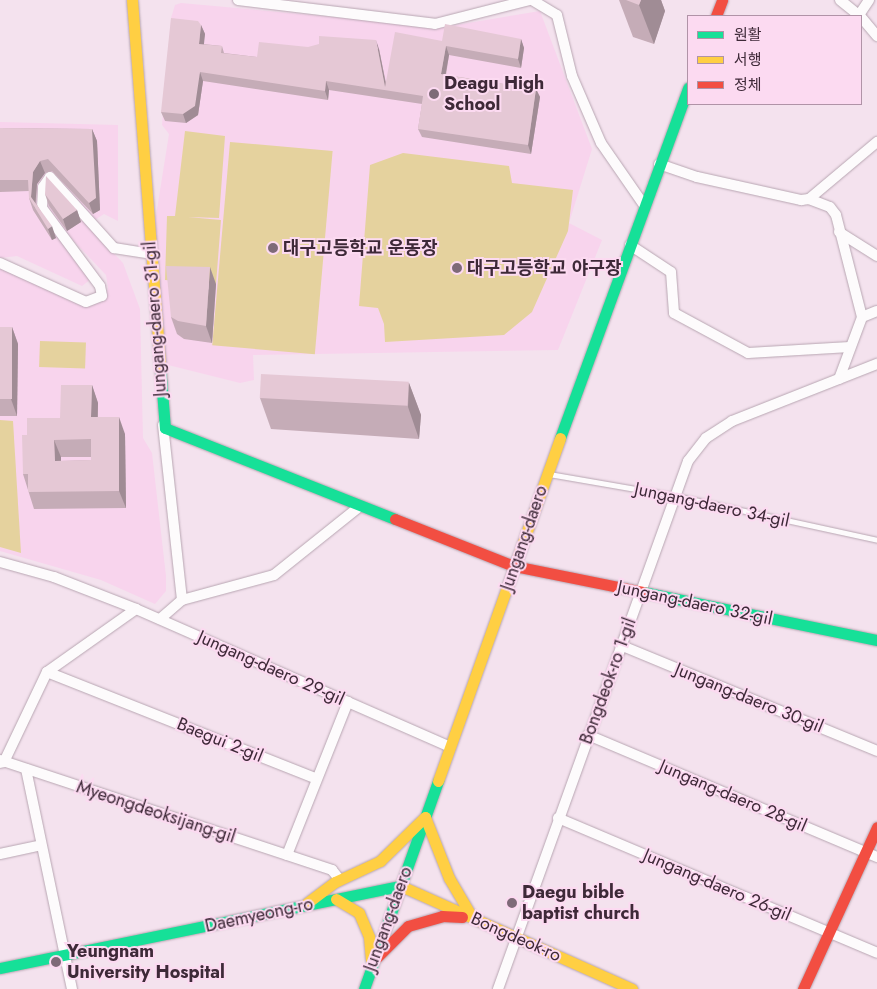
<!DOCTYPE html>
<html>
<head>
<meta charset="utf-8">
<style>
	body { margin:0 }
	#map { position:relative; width:877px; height:989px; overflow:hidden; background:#f4e2ee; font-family:Jost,"Noto Sans KR",sans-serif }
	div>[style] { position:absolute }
	.built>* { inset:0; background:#f8d4ed }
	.green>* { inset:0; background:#e5d29e; transform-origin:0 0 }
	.roads { filter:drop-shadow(0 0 1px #b8a6b2) drop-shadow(0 0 1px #b8a6b2) }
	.lane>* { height:5px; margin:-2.5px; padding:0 2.5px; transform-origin:2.5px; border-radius:2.5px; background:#fdfbfc }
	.street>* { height:10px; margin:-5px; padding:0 5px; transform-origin:5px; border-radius:5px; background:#fdfbfc }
	.fast>* { height:11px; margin:-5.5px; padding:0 5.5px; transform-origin:5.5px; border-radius:5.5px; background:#16e098 }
	.slow>* { height:11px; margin:-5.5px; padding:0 5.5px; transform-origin:5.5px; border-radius:5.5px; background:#ffcf43 }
	.jam>* { height:11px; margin:-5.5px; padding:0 5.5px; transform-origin:5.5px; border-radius:5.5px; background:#f24e42 }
	.wall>* { inset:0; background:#c5acb7 }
	.shaded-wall>* { inset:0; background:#a08c95 }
	.building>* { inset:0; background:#e5c8d5; transform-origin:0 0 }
	.dots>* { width:14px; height:14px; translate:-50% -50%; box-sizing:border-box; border:2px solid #fcdaf1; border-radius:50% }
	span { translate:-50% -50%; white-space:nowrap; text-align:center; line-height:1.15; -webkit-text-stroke:4px #fcdaf1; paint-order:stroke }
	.poi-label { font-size:18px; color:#3e2938; font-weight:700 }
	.left { translate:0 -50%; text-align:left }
	.street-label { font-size:18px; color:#3e2938 }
	.legend { position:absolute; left:687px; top:15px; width:175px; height:90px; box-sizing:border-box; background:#fcdaf1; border:1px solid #b093a7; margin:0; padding:6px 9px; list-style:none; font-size:15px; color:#3e2938 }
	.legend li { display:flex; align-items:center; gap:10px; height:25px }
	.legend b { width:25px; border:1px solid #b093a7 }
</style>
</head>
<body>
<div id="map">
	<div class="built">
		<div style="clip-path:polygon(181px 3px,444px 27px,540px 11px,592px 149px,569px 223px,602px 240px,558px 350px,253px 355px,254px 380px,240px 383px,164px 364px,155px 222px,169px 134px,162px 125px,171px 18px,175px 5px)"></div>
		<div style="clip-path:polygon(0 122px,118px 125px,118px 221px,104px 214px,87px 225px,123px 263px,140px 309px,143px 438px,152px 453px,166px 576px,166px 591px,155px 604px,101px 580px,0 551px,0 265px,88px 306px,105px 298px,108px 288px,106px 275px,69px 236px,91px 279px,82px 286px,17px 256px,0 258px)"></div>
	</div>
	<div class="green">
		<div style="clip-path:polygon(185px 131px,225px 136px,219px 218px,188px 217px,221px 220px,216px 284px,165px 280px,167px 216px,175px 216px)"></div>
		<div style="left:230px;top:142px;width:103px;height:204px;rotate:5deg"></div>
		<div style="clip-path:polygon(403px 153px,509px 166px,512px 183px,573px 190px,568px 231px,532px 312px,504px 335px,385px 342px,384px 324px,378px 308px,359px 306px,370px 165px)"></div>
		<div style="left:40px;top:341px;width:46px;height:26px;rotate:2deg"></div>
		<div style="clip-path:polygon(0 420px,13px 421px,21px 553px,0 547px)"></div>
	</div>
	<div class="roads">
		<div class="lane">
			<div style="left:549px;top:474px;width:129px;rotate:9.8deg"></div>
			<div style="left:676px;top:496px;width:206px;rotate:12.3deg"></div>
		</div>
		<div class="street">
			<div style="left:238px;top:0;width:198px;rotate:6.9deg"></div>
			<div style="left:435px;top:24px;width:97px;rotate:-14.3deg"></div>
			<div style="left:532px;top:0;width:29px;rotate:31deg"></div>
			<div style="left:557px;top:15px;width:63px;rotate:76.2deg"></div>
			<div style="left:572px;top:76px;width:73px;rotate:66.6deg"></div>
			<div style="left:601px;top:143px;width:75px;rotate:55.3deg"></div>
			<div style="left:840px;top:0;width:26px;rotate:39deg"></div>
			<div style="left:859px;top:15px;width:18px;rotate:-56deg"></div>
			<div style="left:861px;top:17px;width:25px;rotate:50deg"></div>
			<div style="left:659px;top:164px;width:40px;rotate:18.9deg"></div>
			<div style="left:697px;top:177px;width:107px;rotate:12.5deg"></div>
			<div style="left:801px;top:200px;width:8px;rotate:-7deg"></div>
			<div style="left:809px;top:199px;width:22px;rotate:21deg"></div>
			<div style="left:830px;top:207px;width:10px;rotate:53deg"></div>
			<div style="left:836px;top:215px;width:105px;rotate:75.7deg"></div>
			<div style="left:809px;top:199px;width:89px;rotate:-40deg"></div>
			<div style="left:839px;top:232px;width:45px;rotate:32.3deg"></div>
			<div style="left:630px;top:245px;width:49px;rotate:33.4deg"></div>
			<div style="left:671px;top:272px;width:41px;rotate:85.8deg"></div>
			<div style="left:674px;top:313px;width:84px;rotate:28.4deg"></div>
			<div style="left:748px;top:353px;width:102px;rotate:-3.4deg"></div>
			<div style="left:0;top:263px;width:94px;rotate:24.4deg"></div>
			<div style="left:86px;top:302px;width:17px;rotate:-21deg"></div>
			<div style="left:102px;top:296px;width:10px;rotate:-101deg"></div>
			<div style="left:100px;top:286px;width:97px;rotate:-126.6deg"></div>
			<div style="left:42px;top:208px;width:21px;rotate:-87deg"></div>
			<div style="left:43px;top:187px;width:12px;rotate:-55deg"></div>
			<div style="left:50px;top:177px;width:96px;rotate:48deg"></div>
			<div style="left:114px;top:248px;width:36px;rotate:9deg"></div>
			<div style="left:839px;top:379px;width:66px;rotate:-69.6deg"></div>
			<div style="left:862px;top:317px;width:16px;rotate:-22deg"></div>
			<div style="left:163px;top:425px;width:176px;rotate:83.8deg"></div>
			<div style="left:0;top:562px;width:56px;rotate:15.5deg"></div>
			<div style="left:54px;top:577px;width:88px;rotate:21.3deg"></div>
			<div style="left:136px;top:609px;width:343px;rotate:23.7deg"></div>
			<div style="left:160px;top:619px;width:29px;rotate:-41deg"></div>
			<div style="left:182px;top:600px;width:95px;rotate:-15.2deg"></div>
			<div style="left:274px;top:575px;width:110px;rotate:-38.7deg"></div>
			<div style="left:620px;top:645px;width:278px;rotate:22.4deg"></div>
			<div style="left:47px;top:672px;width:288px;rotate:21.6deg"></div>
			<div style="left:588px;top:735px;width:314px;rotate:22.9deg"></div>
			<div style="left:0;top:760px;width:350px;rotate:18.3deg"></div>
			<div style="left:332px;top:870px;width:13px;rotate:51deg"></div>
			<div style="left:0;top:763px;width:4px;rotate:-14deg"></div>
			<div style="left:4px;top:762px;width:100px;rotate:-64.5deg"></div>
			<div style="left:47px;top:672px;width:109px;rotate:-35.3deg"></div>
			<div style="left:26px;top:769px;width:225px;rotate:78.2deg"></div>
			<div style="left:558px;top:818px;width:346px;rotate:22.9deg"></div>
			<div style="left:0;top:854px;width:40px;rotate:-12deg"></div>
			<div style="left:287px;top:855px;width:165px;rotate:-68.3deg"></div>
			<div style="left:498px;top:989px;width:561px;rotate:-70.21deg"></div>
			<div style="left:688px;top:461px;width:29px;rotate:-52deg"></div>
			<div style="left:706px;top:438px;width:31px;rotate:-33deg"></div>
			<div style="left:732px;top:421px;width:156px;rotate:-21.5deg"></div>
		</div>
		<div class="fast">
			<div style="left:160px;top:365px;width:63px;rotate:85.5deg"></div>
			<div style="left:165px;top:428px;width:247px;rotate:21.6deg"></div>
			<div style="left:560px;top:438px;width:373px;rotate:-69.9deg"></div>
			<div style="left:643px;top:592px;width:239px;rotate:11.6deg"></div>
			<div style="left:0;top:968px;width:409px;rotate:-11.6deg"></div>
			<div style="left:364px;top:989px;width:221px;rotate:-70.4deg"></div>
		</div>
		<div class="slow">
			<div style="left:132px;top:0;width:366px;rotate:85.6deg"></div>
			<div style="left:438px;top:781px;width:364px;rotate:-70.4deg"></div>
			<div style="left:401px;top:886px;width:253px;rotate:24deg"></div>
			<div style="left:336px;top:899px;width:27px;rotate:31deg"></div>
			<div style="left:359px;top:913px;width:26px;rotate:67deg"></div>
			<div style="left:369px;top:937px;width:22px;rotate:85deg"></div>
			<div style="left:307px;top:903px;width:35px;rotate:-37deg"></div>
			<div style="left:335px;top:882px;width:50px;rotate:-25deg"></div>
			<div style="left:380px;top:861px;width:63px;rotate:-44.4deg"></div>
			<div style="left:425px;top:817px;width:66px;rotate:68.5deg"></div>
			<div style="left:449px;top:878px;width:45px;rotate:59.5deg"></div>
		</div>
		<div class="jam">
			<div style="left:716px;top:16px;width:17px;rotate:-69deg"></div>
			<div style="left:395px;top:519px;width:128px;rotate:21.6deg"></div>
			<div style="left:514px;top:566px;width:132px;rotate:11.4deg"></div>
			<div style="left:377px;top:957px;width:44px;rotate:-45deg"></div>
			<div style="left:408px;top:926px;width:35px;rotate:-16deg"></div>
			<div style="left:442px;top:916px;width:20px;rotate:3deg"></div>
			<div style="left:803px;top:989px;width:178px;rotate:-65.4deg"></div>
		</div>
	</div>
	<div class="wall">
		<div style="clip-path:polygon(619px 0,661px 0,665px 11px,654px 44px,633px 37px)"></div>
		<div style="clip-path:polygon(201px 25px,205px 34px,203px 44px,222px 46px,224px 53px,257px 57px,308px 47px,379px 49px,386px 83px,442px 41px,521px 39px,524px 48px,521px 68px,449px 55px,446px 75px,536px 89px,540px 97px,531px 154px,422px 137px,418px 129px,422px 104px,329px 90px,328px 100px,203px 81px,198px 115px,186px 123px,165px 121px,161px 112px)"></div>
		<div style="clip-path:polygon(0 128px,92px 129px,97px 141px,100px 210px,93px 214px,52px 171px,45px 173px,37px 184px,36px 203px,56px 238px,52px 240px,33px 210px,29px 198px,29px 191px,0 192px)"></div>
		<div style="clip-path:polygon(45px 194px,77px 210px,81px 222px,67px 231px,49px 206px)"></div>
		<div style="clip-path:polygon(216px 284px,212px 343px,184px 339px,177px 334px,171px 317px)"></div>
		<div style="clip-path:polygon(0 327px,12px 327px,18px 344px,17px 416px,0 416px)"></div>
		<div style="clip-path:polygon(409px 383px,421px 415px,419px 439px,271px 429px,260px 398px)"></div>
		<div style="clip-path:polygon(evenodd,92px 385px,98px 403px,98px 417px,125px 434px,126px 508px,34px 509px,23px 474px,27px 435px,60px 418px,92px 385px,61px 457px,91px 457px,91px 460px,61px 461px,61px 457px)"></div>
	</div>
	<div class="shaded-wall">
		<div style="clip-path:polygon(641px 0,661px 0,665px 11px,654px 44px,639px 5px)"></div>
		<div style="clip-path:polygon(201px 25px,205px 34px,203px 53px,199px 44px)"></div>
		<div style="clip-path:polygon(521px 39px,524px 48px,521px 68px,518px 59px)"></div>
		<div style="clip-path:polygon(376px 40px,379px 49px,387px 90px,385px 87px)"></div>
		<div style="clip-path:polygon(446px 46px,449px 55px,444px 83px,441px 74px)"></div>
		<div style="clip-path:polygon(200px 72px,203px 81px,198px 115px,186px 123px,183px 114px)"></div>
		<div style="clip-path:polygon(326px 81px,329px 90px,328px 100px,325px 91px)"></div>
		<div style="clip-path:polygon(536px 89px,540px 97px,531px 154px,528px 145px)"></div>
		<div style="clip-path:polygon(92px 129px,97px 141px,100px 210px,93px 214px,89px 203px)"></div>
		<div style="clip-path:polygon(40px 161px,45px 173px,37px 184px,35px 208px,31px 197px,33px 172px)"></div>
		<div style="clip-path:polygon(77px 210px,81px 222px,67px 231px,63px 219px)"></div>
		<div style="clip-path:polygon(52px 226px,56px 238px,52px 240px,48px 229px)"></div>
		<div style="clip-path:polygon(210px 267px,216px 284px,212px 343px,206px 326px)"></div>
		<div style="clip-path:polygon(12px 327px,18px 344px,17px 416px,11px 399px)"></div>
		<div style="clip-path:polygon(409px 383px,421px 415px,419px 439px,408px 407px)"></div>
		<div style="clip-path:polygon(92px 385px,98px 403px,97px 435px,91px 417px)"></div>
		<div style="clip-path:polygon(119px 417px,125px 434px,126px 508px,119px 491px)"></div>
		<div style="clip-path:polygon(54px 440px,61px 457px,61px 478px,55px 461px)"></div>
	</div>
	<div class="building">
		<div style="clip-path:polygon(626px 0,641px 0,639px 5px)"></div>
		<div style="clip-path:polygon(171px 18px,198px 21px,201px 25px,199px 44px,222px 46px,221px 53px,257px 57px,259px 42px,308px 47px,319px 44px,319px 36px,376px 40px,385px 87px,395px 32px,442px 41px,445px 24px,521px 39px,518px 59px,446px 46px,441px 74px,536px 89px,528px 145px,418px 129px,423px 96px,326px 81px,325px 91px,200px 72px,195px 106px,183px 114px,161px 112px)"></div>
		<div style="clip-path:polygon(0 128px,92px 129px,96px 198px,89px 203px,48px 159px,40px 161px,33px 172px,31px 197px,52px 226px,48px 229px,29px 198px,28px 180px,0 180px)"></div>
		<div style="clip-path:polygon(46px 176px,77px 210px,63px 219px,45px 194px)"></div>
		<div style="clip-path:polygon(166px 266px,210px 267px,206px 326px,178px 321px,171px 317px)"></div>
		<div style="left:0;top:327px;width:12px;height:72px"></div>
		<div style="left:261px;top:374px;width:148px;height:24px;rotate:3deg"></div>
		<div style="clip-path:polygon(evenodd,61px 385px,92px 385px,91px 417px,119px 417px,119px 491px,28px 492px,28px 474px,23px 474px,22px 435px,27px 435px,27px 418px,60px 418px,61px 385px,91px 439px,91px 460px,55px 461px,54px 440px,91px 439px)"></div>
	</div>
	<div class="dots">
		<div style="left:434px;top:94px;background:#7e6a78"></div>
		<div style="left:273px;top:248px;background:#7e6a78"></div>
		<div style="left:457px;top:268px;background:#7e6a78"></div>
		<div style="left:512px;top:903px;background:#7e6a78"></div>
		<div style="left:56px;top:962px;background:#7e6a78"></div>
	</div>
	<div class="poi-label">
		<span class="left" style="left:444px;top:94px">Deagu High<br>School</span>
		<span class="left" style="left:283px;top:248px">대구고등학교 운동장</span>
		<span class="left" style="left:467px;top:268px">대구고등학교 야구장</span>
		<span class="left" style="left:522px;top:903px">Daegu bible<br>baptist church</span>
		<span class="left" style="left:67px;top:962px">Yeungnam<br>University Hospital</span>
	</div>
	<div class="street-label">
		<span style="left:155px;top:319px;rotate:-94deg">Jungang-daero 31-gil</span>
		<span style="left:712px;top:505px;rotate:12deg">Jungang-daero 34-gil</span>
		<span style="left:524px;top:538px;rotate:-71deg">Jungang-daero</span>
		<span style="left:695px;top:603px;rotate:12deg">Jungang-daero 32-gil</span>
		<span style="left:271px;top:668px;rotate:24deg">Jungang-daero 29-gil</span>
		<span style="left:608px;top:681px;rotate:-70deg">Bongdeok-ro 1-gil</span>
		<span style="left:749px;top:698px;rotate:22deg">Jungang-daero 30-gil</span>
		<span style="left:220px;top:740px;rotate:22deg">Baegui 2-gil</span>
		<span style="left:733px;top:796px;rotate:23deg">Jungang-daero 28-gil</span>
		<span style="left:156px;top:812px;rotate:18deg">Myeongdeoksijang-gil</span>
		<span style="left:717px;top:885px;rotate:23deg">Jungang-daero 26-gil</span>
		<span style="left:259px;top:915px;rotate:-12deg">Daemyeong-ro</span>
		<span style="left:388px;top:919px;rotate:-70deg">Jungang-daero</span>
		<span style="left:516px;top:937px;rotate:24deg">Bongdeok-ro</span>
	</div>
	<ul class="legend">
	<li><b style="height:6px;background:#16e098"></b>원활</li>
	<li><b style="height:6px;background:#ffcf43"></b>서행</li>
	<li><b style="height:6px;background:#f24e42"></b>정체</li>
	</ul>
</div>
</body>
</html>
